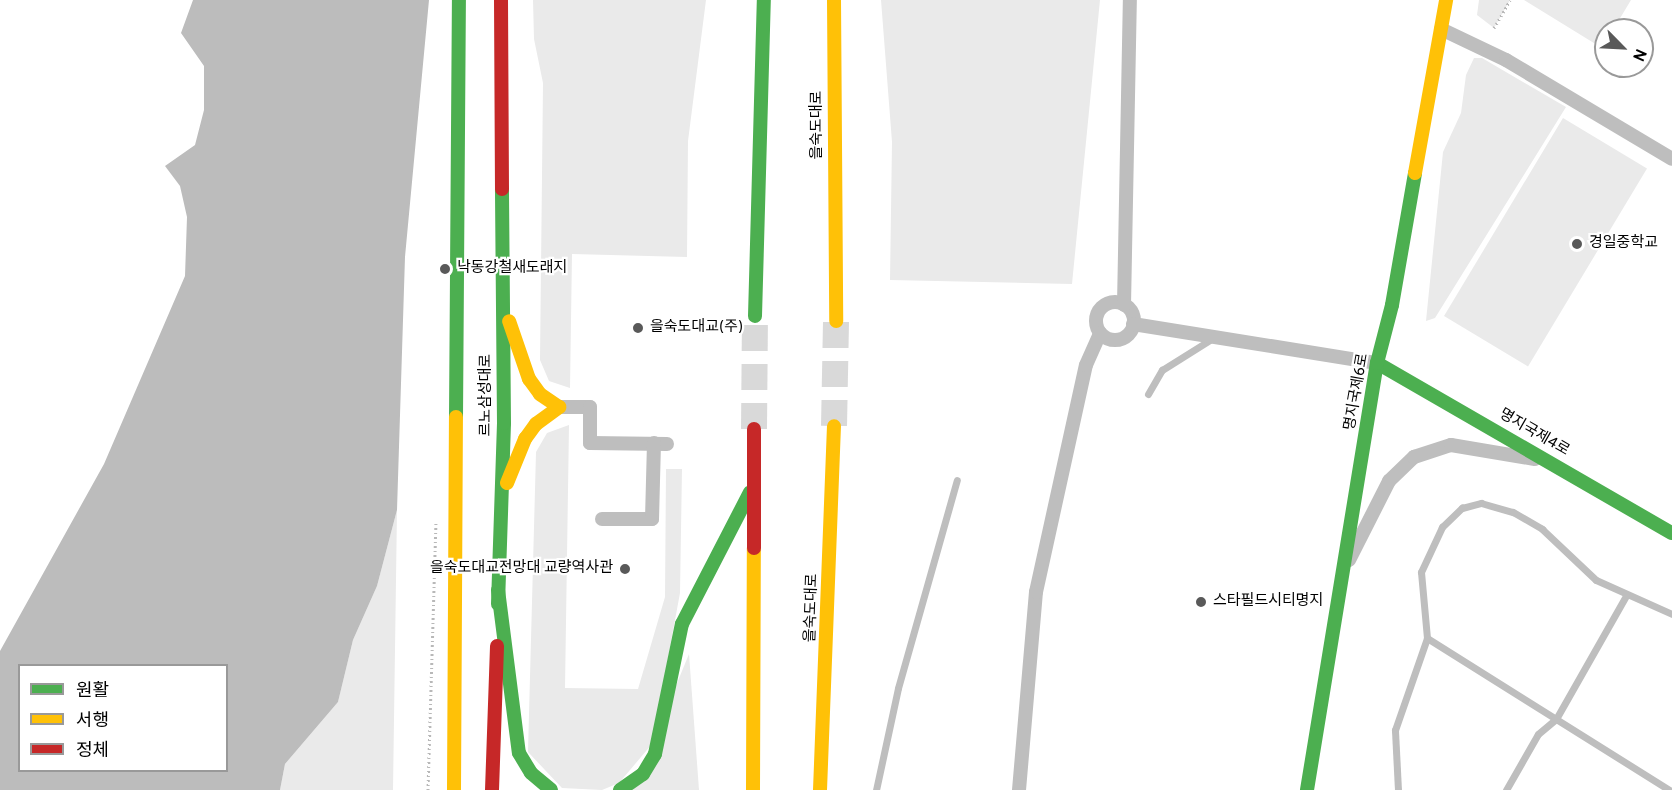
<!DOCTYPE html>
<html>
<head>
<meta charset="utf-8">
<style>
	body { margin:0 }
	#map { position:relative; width:1672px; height:790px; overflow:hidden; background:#fff; font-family:Overpass,"Noto Sans KR",sans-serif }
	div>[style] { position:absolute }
	.green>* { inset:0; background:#eaeaea; transform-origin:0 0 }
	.water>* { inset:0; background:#bcbcbc }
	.highway-tunnel>* { height:26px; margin-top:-13px; transform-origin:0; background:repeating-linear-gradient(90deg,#d9d9d9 0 26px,transparent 0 39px) }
	.path>* { height:3px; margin-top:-1.5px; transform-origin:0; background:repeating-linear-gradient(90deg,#b8b8b8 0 1.5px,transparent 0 4.5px) }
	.lane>* { height:7px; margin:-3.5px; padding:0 3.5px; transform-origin:3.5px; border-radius:3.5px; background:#bebebe }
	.street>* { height:14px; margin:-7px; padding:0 7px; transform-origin:7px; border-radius:7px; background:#bebebe }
	.street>.ring { margin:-7px; padding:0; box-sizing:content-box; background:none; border:14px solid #bebebe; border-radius:50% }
	.fast>* { height:14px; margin:-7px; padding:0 7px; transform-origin:7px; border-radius:7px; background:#4caf50 }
	.slow>* { height:14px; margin:-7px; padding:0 7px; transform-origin:7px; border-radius:7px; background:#ffc107 }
	.jam>* { height:14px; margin:-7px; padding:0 7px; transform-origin:7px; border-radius:7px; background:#c62828 }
	.dots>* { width:16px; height:16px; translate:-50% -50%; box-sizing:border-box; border:3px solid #fff; border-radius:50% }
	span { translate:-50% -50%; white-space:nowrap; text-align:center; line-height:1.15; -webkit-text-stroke:4.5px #fff; paint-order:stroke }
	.street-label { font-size:15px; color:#000 }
	.poi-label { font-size:15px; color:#000 }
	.left { translate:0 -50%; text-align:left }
	.right { translate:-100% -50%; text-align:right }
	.legend { position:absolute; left:18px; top:664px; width:210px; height:108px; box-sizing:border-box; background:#fff; border:2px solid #999; margin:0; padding:8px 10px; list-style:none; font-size:18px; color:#000 }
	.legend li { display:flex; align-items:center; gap:12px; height:30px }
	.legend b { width:30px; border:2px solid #999 }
	.north { position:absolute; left:1594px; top:18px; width:60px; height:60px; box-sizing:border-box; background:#fff; border:2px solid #999; border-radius:50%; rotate:114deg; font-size:16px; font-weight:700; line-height:24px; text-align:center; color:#000 }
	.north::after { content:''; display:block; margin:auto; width:21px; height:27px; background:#595959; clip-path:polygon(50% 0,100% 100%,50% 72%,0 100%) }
</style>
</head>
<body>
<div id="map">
	<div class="green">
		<div style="clip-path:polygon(533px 0,706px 0,688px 141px,687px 257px,572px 254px,570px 388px,549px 381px,540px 360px,543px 83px,534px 39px)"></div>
		<div style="clip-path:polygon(881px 0,1100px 0,1072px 284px,890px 280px,892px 142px)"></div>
		<div style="clip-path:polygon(1479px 0,1510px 0,1494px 28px,1477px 15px)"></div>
		<div style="clip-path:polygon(1524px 0,1631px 0,1613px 30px,1606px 30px,1602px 48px)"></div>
		<div style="clip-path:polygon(1474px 58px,1482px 58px,1566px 107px,1435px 318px,1426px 321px,1443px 152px,1461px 113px,1466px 75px)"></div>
		<div style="left:1563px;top:118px;width:98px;height:231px;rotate:31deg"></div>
		<div style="clip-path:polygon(569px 425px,565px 688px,638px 689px,665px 597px,666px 469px,682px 469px,680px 593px,652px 744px,619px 783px,602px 790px,562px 788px,528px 752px,536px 452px,547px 433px)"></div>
		<div style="clip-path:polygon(397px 510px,393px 790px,280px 790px,285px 764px,338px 702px,353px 640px,377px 586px)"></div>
		<div style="clip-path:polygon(689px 654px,699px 790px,633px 790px)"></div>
	</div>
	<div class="water">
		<div style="clip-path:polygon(evenodd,193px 0,429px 0,405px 257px,397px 510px,377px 586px,353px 640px,338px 702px,285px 764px,280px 790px,0 790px,0 651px,104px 464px,185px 276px,187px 217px,180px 186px,165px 166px,195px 145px,204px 110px,204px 66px,181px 33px,193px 0,20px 666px,226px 666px,226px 770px,20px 770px,20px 666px)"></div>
	</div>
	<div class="highway-tunnel">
		<div style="left:834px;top:426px;width:105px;rotate:-88.9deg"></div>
		<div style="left:754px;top:429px;width:113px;rotate:-89.5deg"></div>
	</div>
	<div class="path">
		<div style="left:1494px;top:28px;width:32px;rotate:-60deg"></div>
		<div style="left:428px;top:790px;width:269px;rotate:-88.3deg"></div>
	</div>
	<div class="lane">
		<div style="left:1148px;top:394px;width:28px;rotate:-60deg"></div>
		<div style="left:1162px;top:370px;width:60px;rotate:-32.1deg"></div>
		<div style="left:1427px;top:638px;width:286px;rotate:32.1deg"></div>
		<div style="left:876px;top:790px;width:104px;rotate:-77.8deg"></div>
		<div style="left:898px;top:688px;width:216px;rotate:-74.2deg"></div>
		<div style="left:1398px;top:790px;width:60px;rotate:-92.9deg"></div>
		<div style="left:1395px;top:730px;width:97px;rotate:-70.8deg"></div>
		<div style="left:1427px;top:638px;width:66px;rotate:-95.2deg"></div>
		<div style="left:1421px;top:572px;width:50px;rotate:-65deg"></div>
		<div style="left:1442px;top:527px;width:28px;rotate:-44deg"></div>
		<div style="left:1462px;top:508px;width:20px;rotate:-15deg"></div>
		<div style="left:1481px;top:503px;width:33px;rotate:16deg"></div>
		<div style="left:1513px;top:512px;width:34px;rotate:30deg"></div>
		<div style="left:1542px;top:529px;width:74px;rotate:43.4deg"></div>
		<div style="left:1596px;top:580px;width:83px;rotate:24.1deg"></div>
		<div style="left:1506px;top:790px;width:64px;rotate:-60.3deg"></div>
		<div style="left:1538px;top:734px;width:23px;rotate:-40deg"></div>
		<div style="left:1556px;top:719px;width:142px;rotate:-60.4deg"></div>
	</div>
	<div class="street">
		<div style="left:1441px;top:29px;width:72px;rotate:25.5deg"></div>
		<div style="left:1506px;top:60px;width:193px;rotate:30.8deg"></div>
		<div class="ring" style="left:1096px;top:302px;width:24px;height:24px"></div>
		<div style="left:1124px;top:305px;width:305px;rotate:-88.9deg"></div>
		<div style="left:1133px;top:324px;width:247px;rotate:9.1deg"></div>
		<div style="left:559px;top:407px;width:31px"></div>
		<div style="left:590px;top:407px;width:36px;rotate:90deg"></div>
		<div style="left:590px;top:443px;width:77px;rotate:0.7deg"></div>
		<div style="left:602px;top:519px;width:50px"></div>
		<div style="left:652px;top:519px;width:76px;rotate:-88.5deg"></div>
		<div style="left:1349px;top:560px;width:89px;rotate:-63.1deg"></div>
		<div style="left:1389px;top:481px;width:35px;rotate:-44deg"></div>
		<div style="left:1414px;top:457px;width:39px;rotate:-18deg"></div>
		<div style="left:1451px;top:445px;width:85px;rotate:9.5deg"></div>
		<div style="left:1019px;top:790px;width:199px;rotate:-85.1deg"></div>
		<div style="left:1036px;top:592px;width:232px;rotate:-77.6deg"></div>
		<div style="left:1086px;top:365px;width:35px;rotate:-66deg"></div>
	</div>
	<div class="fast">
		<div style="left:755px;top:316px;width:316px;rotate:-88.4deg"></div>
		<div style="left:1377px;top:363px;width:340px;rotate:30deg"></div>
		<div style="left:456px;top:417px;width:417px;rotate:-89.6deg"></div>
		<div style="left:498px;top:590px;width:164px;rotate:82.7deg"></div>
		<div style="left:519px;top:753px;width:23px;rotate:59deg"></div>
		<div style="left:531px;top:773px;width:26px;rotate:40deg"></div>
		<div style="left:498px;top:604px;width:181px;rotate:-88.1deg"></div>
		<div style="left:504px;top:423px;width:234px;rotate:-90.5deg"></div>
		<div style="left:620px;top:790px;width:28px;rotate:-35deg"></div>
		<div style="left:643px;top:774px;width:23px;rotate:-59deg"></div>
		<div style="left:655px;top:754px;width:133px;rotate:-78.3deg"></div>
		<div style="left:682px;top:624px;width:148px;rotate:-62.7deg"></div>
		<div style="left:1307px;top:790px;width:433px;rotate:-80.7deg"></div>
		<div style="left:1377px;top:363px;width:60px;rotate:-75.5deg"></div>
		<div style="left:1392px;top:305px;width:134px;rotate:-80.1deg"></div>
	</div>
	<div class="slow">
		<div style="left:834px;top:0;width:321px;rotate:89.6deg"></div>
		<div style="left:1415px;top:173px;width:176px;rotate:-79.8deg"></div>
		<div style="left:507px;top:483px;width:48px;rotate:-67.8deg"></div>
		<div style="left:525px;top:439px;width:19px;rotate:-54deg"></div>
		<div style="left:536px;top:424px;width:29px;rotate:-36deg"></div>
		<div style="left:559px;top:407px;width:23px;rotate:-146deg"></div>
		<div style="left:540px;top:394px;width:19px;rotate:-126deg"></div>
		<div style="left:529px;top:379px;width:61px;rotate:-109deg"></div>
		<div style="left:454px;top:790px;width:373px;rotate:-89.7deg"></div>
		<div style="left:753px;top:790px;width:242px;rotate:-89.8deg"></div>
		<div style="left:820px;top:790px;width:364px;rotate:-87.8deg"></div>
	</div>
	<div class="jam">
		<div style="left:501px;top:0;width:189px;rotate:89.7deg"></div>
		<div style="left:754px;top:548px;width:119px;rotate:-90deg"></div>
		<div style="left:492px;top:790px;width:144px;rotate:-88deg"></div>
	</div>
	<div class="dots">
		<div style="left:1577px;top:244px;background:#595959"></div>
		<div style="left:445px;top:269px;background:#595959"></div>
		<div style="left:638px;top:328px;background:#595959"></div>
		<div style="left:625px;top:569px;background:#595959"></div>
		<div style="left:1201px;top:602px;background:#595959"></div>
	</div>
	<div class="street-label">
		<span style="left:818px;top:125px;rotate:-90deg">을숙도대로</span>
		<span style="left:1357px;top:392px;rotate:-80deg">명지국제6로</span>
		<span style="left:487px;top:395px;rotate:-90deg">르노삼성대로</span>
		<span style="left:1534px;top:433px;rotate:30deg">명지국제4로</span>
		<span style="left:812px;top:608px;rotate:-88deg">을숙도대로</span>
	</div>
	<div class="poi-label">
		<span class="left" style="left:1589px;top:244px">경일중학교</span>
		<span class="left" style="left:457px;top:269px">낙동강철새도래지</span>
		<span class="left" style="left:650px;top:328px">을숙도대교(주)</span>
		<span class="right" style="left:613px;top:569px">을숙도대교전망대 교량역사관</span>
		<span class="left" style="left:1213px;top:602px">스타필드시티명지</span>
	</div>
	<ul class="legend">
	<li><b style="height:8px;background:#4caf50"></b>원활</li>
	<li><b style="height:8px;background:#ffc107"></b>서행</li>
	<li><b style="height:8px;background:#c62828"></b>정체</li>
	</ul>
	<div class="north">N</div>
</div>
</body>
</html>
